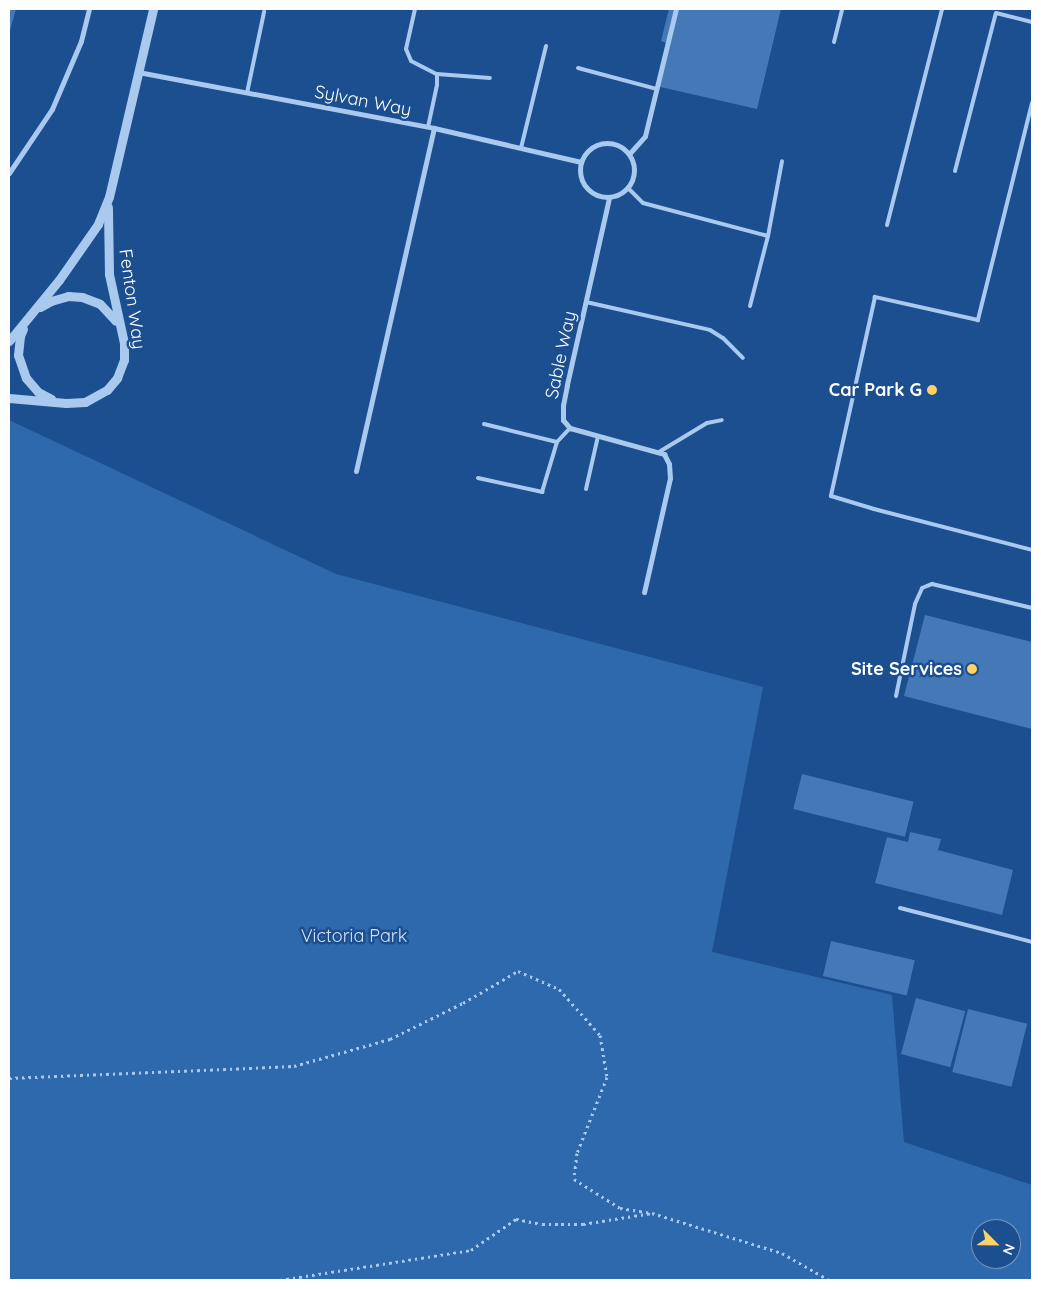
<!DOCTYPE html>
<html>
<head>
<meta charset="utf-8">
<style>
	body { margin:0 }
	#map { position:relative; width:1041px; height:1289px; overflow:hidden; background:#1b4f8f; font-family:Quicksand,sans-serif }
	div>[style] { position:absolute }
	.green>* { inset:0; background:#2e69ad }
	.building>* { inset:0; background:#4478b7; transform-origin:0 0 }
	.path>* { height:3px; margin-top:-1.5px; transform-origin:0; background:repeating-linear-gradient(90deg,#a9c9ee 0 2.5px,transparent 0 6.5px) }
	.service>* { height:4px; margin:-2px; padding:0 2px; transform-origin:2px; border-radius:2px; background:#a9c9ee }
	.minor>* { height:5px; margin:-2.5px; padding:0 2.5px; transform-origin:2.5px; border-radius:2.5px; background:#a9c9ee }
	.minor>.ring { margin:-2.5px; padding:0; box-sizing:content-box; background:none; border:5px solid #a9c9ee; border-radius:50% }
	.tertiary>* { height:9px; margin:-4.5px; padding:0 4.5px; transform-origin:4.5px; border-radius:4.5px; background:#a9c9ee }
	.dots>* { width:14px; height:14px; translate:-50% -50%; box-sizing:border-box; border:2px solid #1b4f8f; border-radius:50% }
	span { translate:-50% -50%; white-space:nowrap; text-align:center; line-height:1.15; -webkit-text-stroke:5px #1b4f8f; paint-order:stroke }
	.street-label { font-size:18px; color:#fff }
	.poi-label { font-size:18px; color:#fff; font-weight:700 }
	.right { translate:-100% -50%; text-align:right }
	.park-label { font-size:18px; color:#cfe3fa }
	.frame { position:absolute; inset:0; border:10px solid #fff; pointer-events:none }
	.north { position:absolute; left:971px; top:1219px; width:50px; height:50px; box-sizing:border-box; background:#1b4f8f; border:1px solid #7695bc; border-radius:50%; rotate:113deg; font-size:14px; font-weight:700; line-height:20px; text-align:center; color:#fff }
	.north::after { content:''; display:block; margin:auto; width:18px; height:22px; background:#ffd166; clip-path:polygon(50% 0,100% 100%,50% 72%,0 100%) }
</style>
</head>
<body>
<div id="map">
	<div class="green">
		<div style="clip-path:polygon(evenodd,9px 420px,336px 574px,763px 687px,712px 952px,892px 995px,904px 1142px,1032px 1185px,1032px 1280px,9px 1280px,9px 420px,981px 1229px,1011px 1229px,1011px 1259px,981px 1259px,981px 1229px)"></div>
	</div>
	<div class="building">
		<div style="clip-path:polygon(9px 9px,16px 9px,9px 34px)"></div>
		<div style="clip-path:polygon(669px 9px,781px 9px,757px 109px,656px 86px,666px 43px,661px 41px)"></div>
		<div style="clip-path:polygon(925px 615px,1032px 642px,1032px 729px,904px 696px)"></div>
		<div style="left:802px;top:774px;width:115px;height:36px;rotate:14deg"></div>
		<div style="clip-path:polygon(910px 832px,941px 839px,938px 850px,1013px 870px,1002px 915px,875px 883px,887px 837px,908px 842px)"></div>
		<div style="left:831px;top:941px;width:86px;height:36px;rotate:13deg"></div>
		<div style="left:916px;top:998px;width:51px;height:58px;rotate:15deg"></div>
		<div style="left:968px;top:1009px;width:61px;height:65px;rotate:14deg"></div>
	</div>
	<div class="path">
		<div style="left:9px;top:1078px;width:285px;rotate:-2.4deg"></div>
		<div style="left:294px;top:1066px;width:100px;rotate:-15.7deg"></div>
		<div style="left:390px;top:1039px;width:81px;rotate:-26.3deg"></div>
		<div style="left:463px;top:1003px;width:64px;rotate:-30.2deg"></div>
		<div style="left:518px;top:971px;width:45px;rotate:23.7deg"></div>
		<div style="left:559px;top:989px;width:62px;rotate:48.3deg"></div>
		<div style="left:600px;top:1035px;width:43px;rotate:80.5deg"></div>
		<div style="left:607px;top:1077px;width:82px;rotate:111.5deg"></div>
		<div style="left:577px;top:1153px;width:26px;rotate:97deg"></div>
		<div style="left:574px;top:1179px;width:54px;rotate:32.2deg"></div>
		<div style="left:620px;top:1208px;width:32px;rotate:9deg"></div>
		<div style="left:280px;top:1280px;width:193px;rotate:-8.9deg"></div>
		<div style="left:471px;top:1250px;width:55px;rotate:-34.6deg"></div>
		<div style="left:516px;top:1219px;width:26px;rotate:11deg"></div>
		<div style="left:542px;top:1224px;width:41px"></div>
		<div style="left:583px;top:1224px;width:70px;rotate:-9.1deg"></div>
		<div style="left:652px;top:1213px;width:136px;rotate:17.1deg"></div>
		<div style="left:782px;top:1253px;width:54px;rotate:29.9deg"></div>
	</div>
	<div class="service">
		<div style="left:415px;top:9px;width:41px;rotate:102.7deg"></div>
		<div style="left:406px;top:49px;width:13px;rotate:67deg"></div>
		<div style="left:411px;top:61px;width:29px;rotate:27deg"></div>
		<div style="left:437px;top:74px;width:11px;rotate:90deg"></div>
		<div style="left:437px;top:85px;width:43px;rotate:102.1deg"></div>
		<div style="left:834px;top:42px;width:34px;rotate:-76deg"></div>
		<div style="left:578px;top:68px;width:82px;rotate:14.9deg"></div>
		<div style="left:437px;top:74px;width:53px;rotate:4.3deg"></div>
		<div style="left:247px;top:93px;width:83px;rotate:-78.1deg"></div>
		<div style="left:1032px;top:103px;width:224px;rotate:104deg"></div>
		<div style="left:978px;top:320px;width:106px;rotate:-167.4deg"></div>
		<div style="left:875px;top:297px;width:204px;rotate:102.5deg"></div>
		<div style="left:831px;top:496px;width:45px;rotate:16.8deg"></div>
		<div style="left:874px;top:509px;width:163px;rotate:14.5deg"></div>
		<div style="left:521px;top:148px;width:105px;rotate:-76.2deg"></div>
		<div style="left:955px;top:171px;width:163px;rotate:-75.5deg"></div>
		<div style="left:996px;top:13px;width:37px;rotate:14deg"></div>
		<div style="left:628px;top:188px;width:21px;rotate:45deg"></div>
		<div style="left:643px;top:203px;width:129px;rotate:14.8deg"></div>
		<div style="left:768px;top:236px;width:76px;rotate:-79.4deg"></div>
		<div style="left:887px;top:225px;width:223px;rotate:-75.7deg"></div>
		<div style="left:586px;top:302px;width:127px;rotate:12.7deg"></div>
		<div style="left:710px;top:330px;width:15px;rotate:32deg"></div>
		<div style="left:723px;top:338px;width:28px;rotate:45deg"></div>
		<div style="left:750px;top:306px;width:72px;rotate:-75.6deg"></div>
		<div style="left:484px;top:424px;width:75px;rotate:13.9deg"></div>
		<div style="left:659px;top:452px;width:56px;rotate:-31.1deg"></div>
		<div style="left:707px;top:423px;width:15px;rotate:-11deg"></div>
		<div style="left:478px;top:478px;width:66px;rotate:12.3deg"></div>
		<div style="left:542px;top:492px;width:52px;rotate:-73.3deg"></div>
		<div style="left:557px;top:442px;width:19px;rotate:-47deg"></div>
		<div style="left:586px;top:489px;width:54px;rotate:-77.2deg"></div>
		<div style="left:896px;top:696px;width:94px;rotate:-78.3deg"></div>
		<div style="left:915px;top:604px;width:17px;rotate:-66deg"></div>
		<div style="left:922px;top:588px;width:11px;rotate:-22deg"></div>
		<div style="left:932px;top:584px;width:103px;rotate:13.5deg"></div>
		<div style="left:900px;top:908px;width:136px;rotate:14.4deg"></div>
	</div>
	<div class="minor">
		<div style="left:138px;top:72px;width:301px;rotate:10.7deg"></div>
		<div style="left:434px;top:128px;width:151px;rotate:13deg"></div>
		<div class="ring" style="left:580px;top:143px;width:49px;height:49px"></div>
		<div style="left:629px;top:154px;width:24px;rotate:-48deg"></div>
		<div style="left:645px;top:136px;width:131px;rotate:-76.3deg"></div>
		<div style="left:9px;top:173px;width:77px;rotate:-56.1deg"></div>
		<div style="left:52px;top:109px;width:74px;rotate:-66.9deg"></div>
		<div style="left:81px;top:41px;width:33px;rotate:-76deg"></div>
		<div style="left:609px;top:198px;width:192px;rotate:102.7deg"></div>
		<div style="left:567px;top:385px;width:20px;rotate:101deg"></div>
		<div style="left:563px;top:405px;width:15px;rotate:90deg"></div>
		<div style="left:563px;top:420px;width:11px;rotate:49deg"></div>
		<div style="left:570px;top:428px;width:98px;rotate:15.5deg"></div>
		<div style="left:664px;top:454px;width:11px;rotate:63deg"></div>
		<div style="left:669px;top:464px;width:14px;rotate:86deg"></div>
		<div style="left:670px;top:478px;width:117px;rotate:102.8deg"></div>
		<div style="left:356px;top:471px;width:352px;rotate:-77.2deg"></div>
	</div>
	<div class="tertiary">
		<div style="left:40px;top:307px;width:13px;rotate:-29deg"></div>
		<div style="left:51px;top:301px;width:18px;rotate:-16deg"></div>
		<div style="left:68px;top:296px;width:14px;rotate:4deg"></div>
		<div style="left:82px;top:297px;width:19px;rotate:21deg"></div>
		<div style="left:100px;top:304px;width:23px;rotate:47deg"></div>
		<div style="left:23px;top:329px;width:8px;rotate:113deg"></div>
		<div style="left:20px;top:336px;width:19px;rotate:96deg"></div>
		<div style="left:18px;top:355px;width:24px;rotate:71deg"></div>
		<div style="left:26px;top:378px;width:18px;rotate:49deg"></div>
		<div style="left:38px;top:392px;width:15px;rotate:28deg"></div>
		<div style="left:9px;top:341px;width:79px;rotate:-50.7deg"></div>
		<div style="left:59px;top:280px;width:68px;rotate:-55.1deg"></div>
		<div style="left:98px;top:224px;width:29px;rotate:-68deg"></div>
		<div style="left:109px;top:197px;width:193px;rotate:-76.8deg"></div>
		<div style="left:9px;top:398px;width:57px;rotate:5deg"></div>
		<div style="left:66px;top:403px;width:19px;rotate:-3deg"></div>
		<div style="left:85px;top:402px;width:25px;rotate:-29deg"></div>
		<div style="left:107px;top:390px;width:16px;rotate:-50deg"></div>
		<div style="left:117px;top:378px;width:19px;rotate:-69deg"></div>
		<div style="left:124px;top:360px;width:17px;rotate:-90deg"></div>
		<div style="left:124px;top:343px;width:71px;rotate:-102.3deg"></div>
		<div style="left:109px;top:274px;width:67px;rotate:-90.9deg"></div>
	</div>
	<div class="dots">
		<div style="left:932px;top:390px;background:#ffd166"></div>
		<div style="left:972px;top:669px;background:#ffd166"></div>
	</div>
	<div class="street-label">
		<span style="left:363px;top:101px;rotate:11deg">Sylvan Way</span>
		<span style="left:132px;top:299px;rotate:82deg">Fenton Way</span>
		<span style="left:561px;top:355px;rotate:-78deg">Sable Way</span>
	</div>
	<div class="poi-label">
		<span class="right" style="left:922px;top:390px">Car Park G</span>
		<span class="right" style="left:962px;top:669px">Site Services</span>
	</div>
	<div class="park-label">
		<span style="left:354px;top:936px">Victoria Park</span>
	</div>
	<div class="frame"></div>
	<div class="north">N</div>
</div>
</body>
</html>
